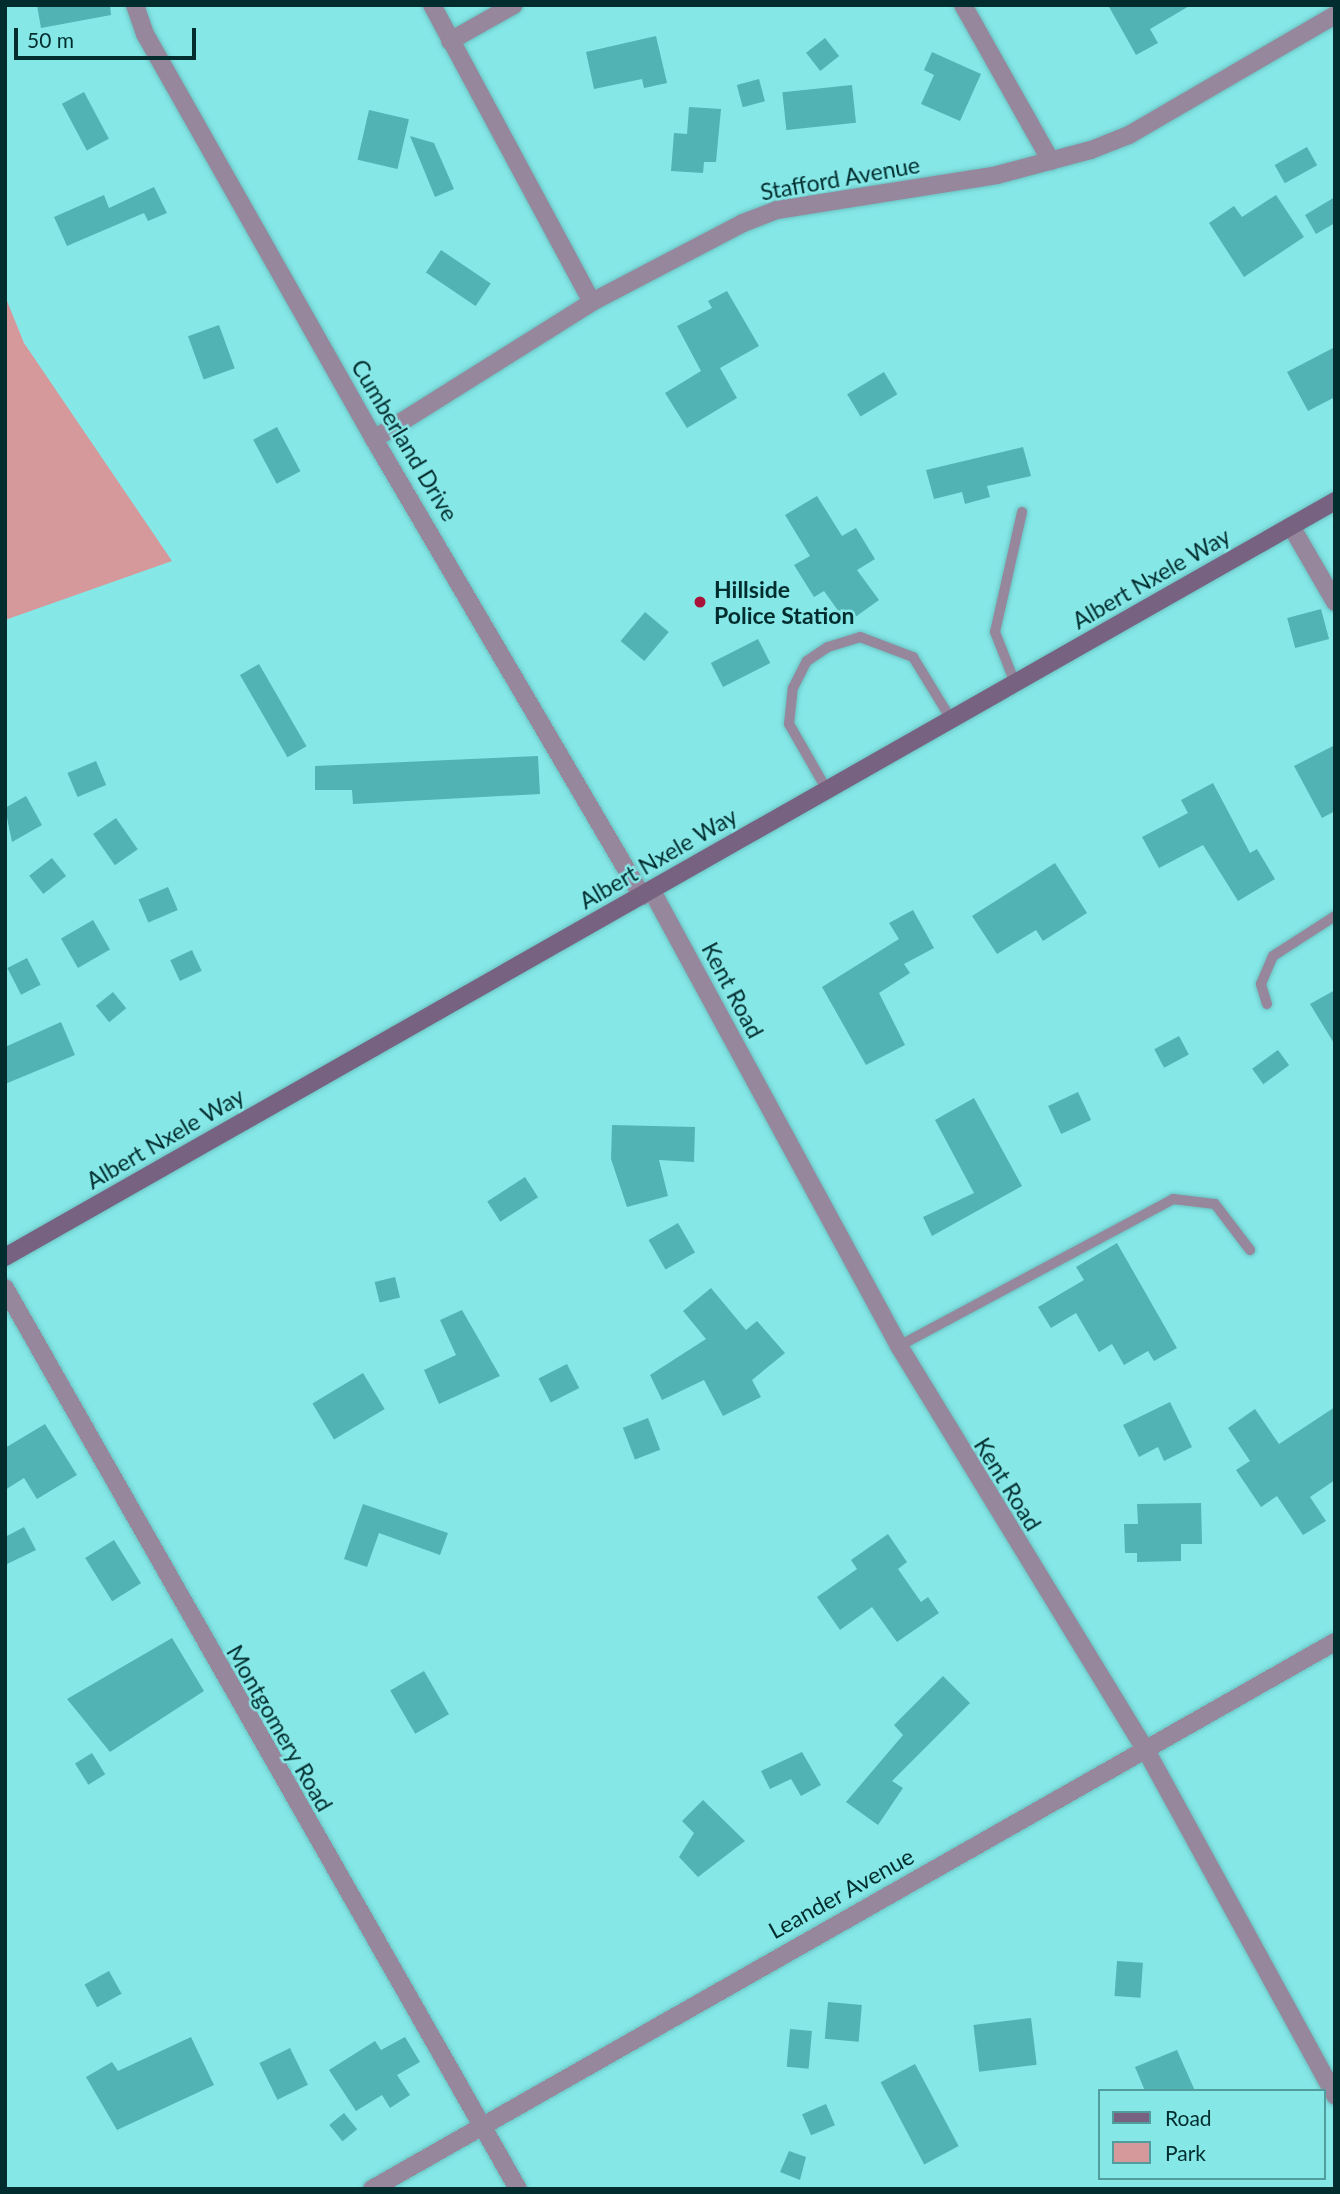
<!DOCTYPE html>
<html>
<head>
<meta charset="utf-8">
<style>
	body { margin:0 }
	#map { position:relative; width:1340px; height:2194px; overflow:hidden; background:#86e7e7; font-family:Lato,sans-serif }
	div>[style] { position:absolute }
	.green>* { inset:0; background:#d5989b }
	.building>* { inset:0; background:#52b3b4; transform-origin:0 0 }
	.roads { filter:drop-shadow(0 0 2px #6bc2c2) drop-shadow(0 0 2px #6bc2c2) }
	.lane>* { height:10px; margin:-5px; padding:0 5px; transform-origin:5px; border-radius:5px; background:#96879d }
	.street>* { height:18px; margin:-9px; padding:0 9px; transform-origin:9px; border-radius:9px; background:#96879d }
	.secondary>* { height:18px; margin:-9px; padding:0 9px; transform-origin:9px; border-radius:9px; background:#786281 }
	.dots>* { width:19px; height:19px; translate:-50% -50%; box-sizing:border-box; border:4px solid #86e7e7; border-radius:50% }
	span { translate:-50% -50%; white-space:nowrap; text-align:center; line-height:1.15; -webkit-text-stroke:5px #86e7e7; paint-order:stroke }
	.street-label { font-size:23px; color:#012d2e }
	.poi-label { font-size:23px; color:#012d2e; font-weight:700 }
	.left { translate:0 -50%; text-align:left }
	.frame { position:absolute; inset:0; border:7px solid #012d2e; pointer-events:none }
	.legend { position:absolute; left:1098px; top:2089px; width:228px; height:91px; box-sizing:border-box; background:#86e7e7; border:2px solid #519d9d; margin:0; padding:9px 12px; list-style:none; font-size:21px; color:#012d2e }
	.legend li { display:flex; align-items:center; gap:14px; height:35px }
	.legend b { width:35px; border:2px solid #519d9d }
	.scale { position:absolute; left:14px; top:28px; width:182px; height:32px; box-sizing:border-box; border:4px solid #012d2e; border-top:0; padding-left:9px; font-size:21px; line-height:24px; white-space:nowrap; color:#012d2e; -webkit-text-stroke:5px #86e7e7; paint-order:stroke }
</style>
</head>
<body>
<div id="map">
	<div class="green">
		<div style="clip-path:polygon(5px 296px,24px 343px,172px 561px,5px 620px)"></div>
	</div>
	<div class="building">
		<div style="clip-path:polygon(37px 5px,110px 5px,111px 15px,41px 28px)"></div>
		<div style="clip-path:polygon(1108px 5px,1191px 5px,1150px 29px,1158px 43px,1136px 55px)"></div>
		<div style="clip-path:polygon(656px 36px,667px 83px,644px 88px,642px 79px,594px 89px,586px 52px)"></div>
		<div style="left:825px;top:38px;width:23px;height:24px;rotate:52deg"></div>
		<div style="clip-path:polygon(932px 52px,981px 74px,960px 121px,921px 104px,934px 75px,924px 70px)"></div>
		<div style="left:759px;top:79px;width:23px;height:23px;rotate:75deg"></div>
		<div style="left:852px;top:85px;width:38px;height:70px;rotate:84deg"></div>
		<div style="left:84px;top:92px;width:53px;height:25px;rotate:62deg"></div>
		<div style="clip-path:polygon(689px 107px,721px 109px,716px 162px,704px 162px,703px 173px,671px 171px,674px 133px,687px 134px)"></div>
		<div style="left:369px;top:110px;width:41px;height:51px;rotate:13deg"></div>
		<div style="clip-path:polygon(410px 136px,434px 143px,454px 189px,435px 197px)"></div>
		<div style="left:1307px;top:147px;width:21px;height:37px;rotate:61deg"></div>
		<div style="clip-path:polygon(154px 187px,167px 213px,148px 221px,144px 213px,67px 246px,54px 217px,104px 195px,109px 208px)"></div>
		<div style="clip-path:polygon(1276px 195px,1304px 237px,1244px 277px,1209px 223px,1234px 206px,1242px 217px)"></div>
		<div style="clip-path:polygon(1335px 197px,1335px 223px,1316px 234px,1305px 215px)"></div>
		<div style="left:441px;top:250px;width:60px;height:27px;rotate:34deg"></div>
		<div style="clip-path:polygon(727px 291px,759px 346px,720px 368px,737px 398px,687px 428px,665px 393px,701px 371px,677px 326px,712px 308px,708px 301px)"></div>
		<div style="left:219px;top:325px;width:46px;height:33px;rotate:70deg"></div>
		<div style="clip-path:polygon(1335px 347px,1335px 397px,1308px 411px,1287px 372px)"></div>
		<div style="left:884px;top:372px;width:26px;height:43px;rotate:59deg"></div>
		<div style="left:277px;top:427px;width:50px;height:27px;rotate:62deg"></div>
		<div style="clip-path:polygon(1023px 447px,1031px 476px,987px 486px,990px 497px,965px 504px,962px 492px,934px 499px,926px 470px)"></div>
		<div style="clip-path:polygon(817px 496px,842px 536px,856px 528px,875px 559px,857px 570px,879px 600px,847px 623px,824px 591px,814px 597px,794px 565px,810px 556px,785px 515px)"></div>
		<div style="left:1321px;top:609px;width:31px;height:35px;rotate:75deg"></div>
		<div style="left:645px;top:612px;width:31px;height:38px;rotate:40deg"></div>
		<div style="left:758px;top:639px;width:27px;height:53px;rotate:63deg"></div>
		<div style="left:259px;top:664px;width:95px;height:22px;rotate:60deg"></div>
		<div style="clip-path:polygon(1335px 745px,1335px 811px,1322px 818px,1294px 766px)"></div>
		<div style="clip-path:polygon(538px 756px,540px 794px,353px 804px,352px 790px,315px 790px,315px 766px)"></div>
		<div style="left:96px;top:761px;width:26px;height:31px;rotate:67deg"></div>
		<div style="clip-path:polygon(1213px 783px,1250px 853px,1257px 849px,1275px 879px,1238px 901px,1203px 845px,1159px 868px,1142px 837px,1188px 813px,1181px 800px)"></div>
		<div style="clip-path:polygon(26px 796px,42px 825px,12px 842px,5px 808px)"></div>
		<div style="left:116px;top:818px;width:38px;height:28px;rotate:55deg"></div>
		<div style="left:52px;top:858px;width:23px;height:29px;rotate:52deg"></div>
		<div style="clip-path:polygon(1055px 863px,1087px 913px,1043px 941px,1036px 930px,997px 954px,972px 916px)"></div>
		<div style="left:168px;top:887px;width:25px;height:32px;rotate:67deg"></div>
		<div style="clip-path:polygon(913px 910px,934px 948px,904px 964px,910px 973px,879px 993px,905px 1045px,866px 1065px,822px 987px,899px 939px,889px 923px)"></div>
		<div style="left:93px;top:920px;width:34px;height:37px;rotate:60deg"></div>
		<div style="left:192px;top:950px;width:23px;height:24px;rotate:65deg"></div>
		<div style="left:27px;top:958px;width:30px;height:22px;rotate:63deg"></div>
		<div style="clip-path:polygon(1335px 990px,1335px 1045px,1310px 1004px)"></div>
		<div style="left:113px;top:992px;width:21px;height:22px;rotate:51deg"></div>
		<div style="clip-path:polygon(61px 1022px,75px 1055px,5px 1084px,5px 1047px)"></div>
		<div style="left:1179px;top:1036px;width:21px;height:28px;rotate:62deg"></div>
		<div style="left:1278px;top:1050px;width:19px;height:32px;rotate:54deg"></div>
		<div style="left:1078px;top:1092px;width:31px;height:33px;rotate:65deg"></div>
		<div style="clip-path:polygon(974px 1098px,1022px 1186px,932px 1236px,923px 1217px,974px 1193px,935px 1120px)"></div>
		<div style="clip-path:polygon(612px 1125px,695px 1127px,694px 1162px,659px 1160px,668px 1196px,627px 1207px,611px 1159px)"></div>
		<div style="left:525px;top:1177px;width:24px;height:45px;rotate:57deg"></div>
		<div style="left:678px;top:1223px;width:34px;height:34px;rotate:60deg"></div>
		<div style="clip-path:polygon(1117px 1243px,1177px 1348px,1154px 1361px,1148px 1351px,1124px 1365px,1112px 1344px,1099px 1352px,1076px 1313px,1051px 1328px,1038px 1307px,1084px 1280px,1076px 1267px)"></div>
		<div style="left:395px;top:1277px;width:21px;height:21px;rotate:76deg"></div>
		<div style="clip-path:polygon(711px 1288px,746px 1330px,757px 1321px,785px 1353px,752px 1380px,761px 1397px,723px 1416px,704px 1380px,662px 1400px,650px 1375px,706px 1339px,683px 1311px)"></div>
		<div style="clip-path:polygon(462px 1310px,500px 1376px,439px 1404px,424px 1370px,456px 1355px,440px 1320px)"></div>
		<div style="left:567px;top:1364px;width:27px;height:32px;rotate:63deg"></div>
		<div style="left:363px;top:1373px;width:42px;height:59px;rotate:59deg"></div>
		<div style="clip-path:polygon(1170px 1402px,1192px 1447px,1164px 1461px,1158px 1447px,1139px 1457px,1123px 1425px)"></div>
		<div style="clip-path:polygon(1335px 1407px,1335px 1480px,1310px 1497px,1326px 1521px,1303px 1535px,1277px 1496px,1261px 1507px,1236px 1470px,1250px 1461px,1228px 1428px,1255px 1409px,1279px 1444px)"></div>
		<div style="left:648px;top:1418px;width:34px;height:27px;rotate:69deg"></div>
		<div style="clip-path:polygon(45px 1424px,77px 1475px,37px 1499px,24px 1478px,5px 1490px,5px 1448px)"></div>
		<div style="clip-path:polygon(1201px 1503px,1202px 1544px,1181px 1544px,1181px 1561px,1137px 1562px,1137px 1553px,1125px 1553px,1124px 1524px,1138px 1524px,1137px 1504px)"></div>
		<div style="clip-path:polygon(363px 1504px,448px 1533px,440px 1555px,379px 1533px,367px 1567px,344px 1559px)"></div>
		<div style="clip-path:polygon(24px 1527px,36px 1550px,5px 1565px,5px 1537px)"></div>
		<div style="clip-path:polygon(888px 1534px,907px 1562px,898px 1569px,921px 1602px,928px 1597px,939px 1613px,897px 1642px,872px 1607px,840px 1630px,817px 1597px,857px 1569px,851px 1560px)"></div>
		<div style="left:114px;top:1540px;width:51px;height:34px;rotate:58deg"></div>
		<div style="clip-path:polygon(172px 1638px,204px 1691px,110px 1752px,67px 1699px)"></div>
		<div style="left:424px;top:1671px;width:50px;height:39px;rotate:60deg"></div>
		<div style="clip-path:polygon(943px 1676px,970px 1703px,892px 1781px,903px 1788px,878px 1825px,846px 1802px,903px 1735px,894px 1725px)"></div>
		<div style="clip-path:polygon(802px 1752px,821px 1785px,801px 1796px,791px 1779px,770px 1789px,761px 1771px)"></div>
		<div style="left:92px;top:1753px;width:25px;height:20px;rotate:58deg"></div>
		<div style="clip-path:polygon(703px 1800px,745px 1841px,698px 1877px,679px 1857px,694px 1833px,682px 1821px)"></div>
		<div style="left:1117px;top:1961px;width:26px;height:35px;rotate:4deg"></div>
		<div style="left:109px;top:1971px;width:26px;height:28px;rotate:61deg"></div>
		<div style="left:828px;top:2002px;width:34px;height:37px;rotate:5deg"></div>
		<div style="left:1031px;top:2018px;width:47px;height:58px;rotate:83deg"></div>
		<div style="left:790px;top:2029px;width:22px;height:38px;rotate:5deg"></div>
		<div style="clip-path:polygon(191px 2037px,214px 2085px,117px 2130px,86px 2077px,112px 2062px,118px 2071px)"></div>
		<div style="clip-path:polygon(405px 2037px,420px 2062px,397px 2075px,410px 2095px,390px 2108px,382px 2095px,356px 2111px,329px 2070px,375px 2041px,381px 2050px)"></div>
		<div style="left:290px;top:2048px;width:41px;height:34px;rotate:64deg"></div>
		<div style="clip-path:polygon(1177px 2050px,1195px 2091px,1145px 2091px,1135px 2067px)"></div>
		<div style="left:915px;top:2064px;width:93px;height:39px;rotate:62deg"></div>
		<div style="left:826px;top:2104px;width:23px;height:26px;rotate:67deg"></div>
		<div style="left:344px;top:2113px;width:21px;height:19px;rotate:51deg"></div>
		<div style="clip-path:polygon(789px 2151px,806px 2157px,800px 2180px,780px 2172px)"></div>
	</div>
	<div class="roads">
		<div class="lane">
			<div style="left:1015px;top:683px;width:55px;rotate:-111.4deg"></div>
			<div style="left:995px;top:632px;width:123px;rotate:-77.3deg"></div>
			<div style="left:827px;top:790px;width:76px;rotate:-119.9deg"></div>
			<div style="left:789px;top:724px;width:36px;rotate:-84deg"></div>
			<div style="left:793px;top:688px;width:30px;rotate:-63deg"></div>
			<div style="left:807px;top:661px;width:25px;rotate:-34deg"></div>
			<div style="left:828px;top:647px;width:34px;rotate:-17deg"></div>
			<div style="left:860px;top:637px;width:57px;rotate:20.7deg"></div>
			<div style="left:913px;top:657px;width:73px;rotate:58.5deg"></div>
			<div style="left:1267px;top:1004px;width:21px;rotate:-107deg"></div>
			<div style="left:1261px;top:984px;width:30px;rotate:-67deg"></div>
			<div style="left:1273px;top:956px;width:74px;rotate:-32.8deg"></div>
			<div style="left:899px;top:1346px;width:311px;rotate:-28.2deg"></div>
			<div style="left:1173px;top:1199px;width:42px;rotate:6.8deg"></div>
			<div style="left:1215px;top:1204px;width:58px;rotate:52.7deg"></div>
		</div>
		<div class="street">
			<div style="left:135px;top:5px;width:31px;rotate:71deg"></div>
			<div style="left:145px;top:34px;width:465px;rotate:60.5deg"></div>
			<div style="left:374px;top:439px;width:530px;rotate:59.61deg"></div>
			<div style="left:432px;top:5px;width:337px;rotate:61.7deg"></div>
			<div style="left:963px;top:5px;width:179px;rotate:60.6deg"></div>
			<div style="left:450px;top:41px;width:73px;rotate:-29.4deg"></div>
			<div style="left:374px;top:439px;width:257px;rotate:-32.1deg"></div>
			<div style="left:592px;top:302px;width:170px;rotate:-27.6deg"></div>
			<div style="left:743px;top:223px;width:36px;rotate:-21deg"></div>
			<div style="left:777px;top:210px;width:223px;rotate:-9deg"></div>
			<div style="left:997px;top:175px;width:97px;rotate:-14.9deg"></div>
			<div style="left:1091px;top:150px;width:41px;rotate:-21.5deg"></div>
			<div style="left:1129px;top:135px;width:238px;rotate:-30.2deg"></div>
			<div style="left:1291px;top:526px;width:88px;rotate:59.9deg"></div>
			<div style="left:652px;top:891px;width:518px;rotate:61.5deg"></div>
			<div style="left:899px;top:1346px;width:476px;rotate:58.6deg"></div>
			<div style="left:1147px;top:1752px;width:392px;rotate:61.3deg"></div>
			<div style="left:5px;top:1288px;width:1037px;rotate:60.34deg"></div>
			<div style="left:372px;top:2189px;width:1108px;rotate:-29.6deg"></div>
		</div>
		<div class="secondary">
			<div style="left:5px;top:1257px;width:1530px;rotate:-29.61deg"></div>
		</div>
	</div>
	<div class="dots">
		<div style="left:700px;top:602px;background:#aa1339"></div>
	</div>
	<div class="street-label">
		<span style="left:840px;top:178px;rotate:-10deg">Stafford Avenue</span>
		<span style="left:405px;top:440px;rotate:59deg">Cumberland Drive</span>
		<span style="left:1151px;top:578px;rotate:-30deg">Albert Nxele Way</span>
		<span style="left:658px;top:858px;rotate:-30deg">Albert Nxele Way</span>
		<span style="left:733px;top:990px;rotate:62deg">Kent Road</span>
		<span style="left:165px;top:1138px;rotate:-30deg">Albert Nxele Way</span>
		<span style="left:1008px;top:1484px;rotate:58deg">Kent Road</span>
		<span style="left:280px;top:1728px;rotate:60deg">Montgomery Road</span>
		<span style="left:841px;top:1893px;rotate:-29deg">Leander Avenue</span>
	</div>
	<div class="poi-label">
		<span class="left" style="left:714px;top:602px">Hillside<br>Police Station</span>
	</div>
	<div class="frame"></div>
	<ul class="legend">
	<li><b style="height:9px;background:#786281"></b>Road</li>
	<li><b style="height:19px;background:#d5989b"></b>Park</li>
	</ul>
	<div class="scale">50 m</div>
</div>
</body>
</html>
